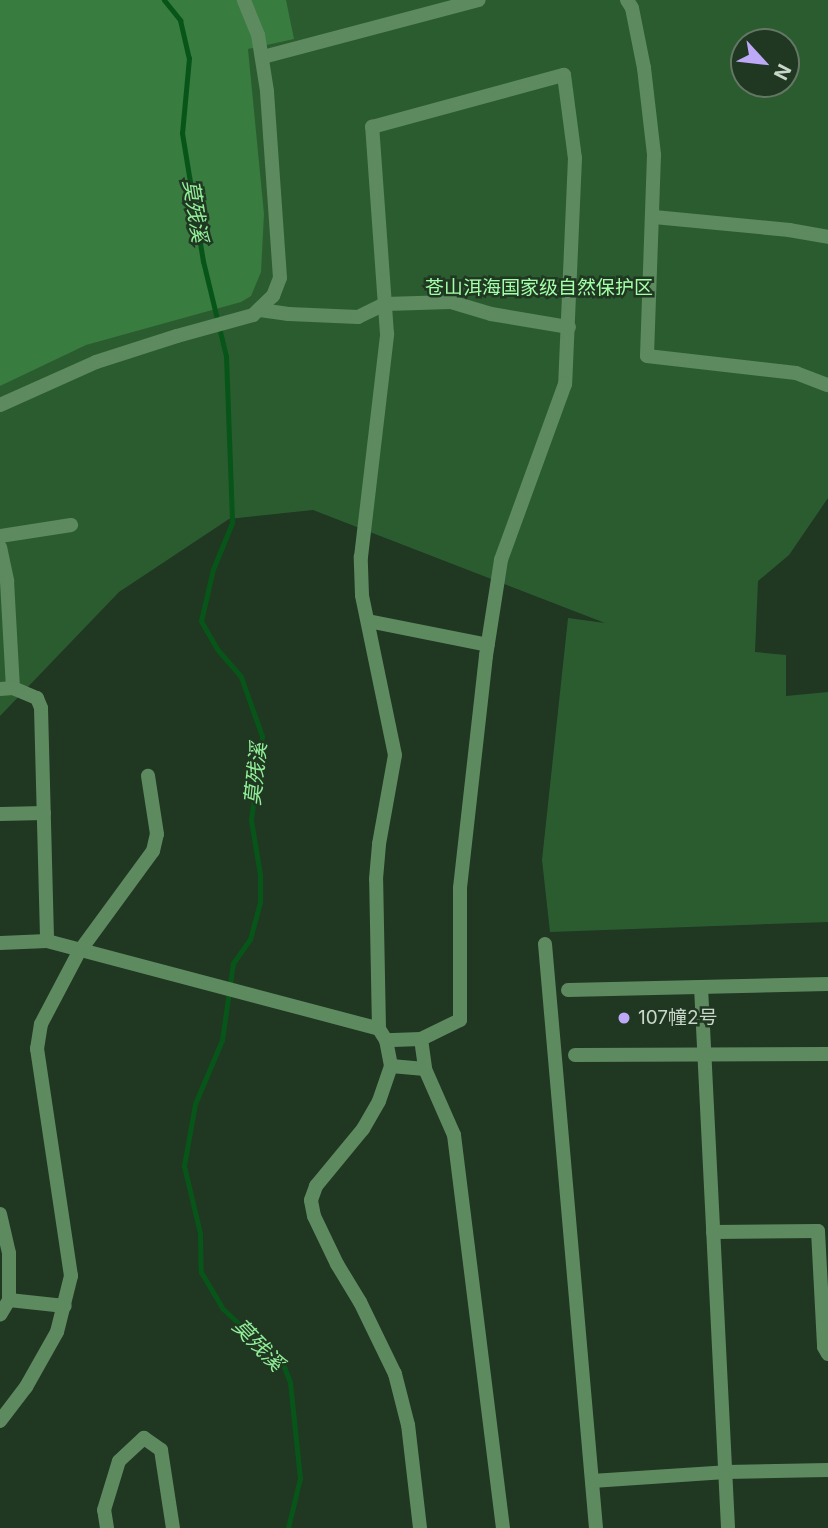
<!DOCTYPE html>
<html>
<head>
<meta charset="utf-8">
<style>
	body { margin:0 }
	#map { position:relative; width:828px; height:1528px; overflow:hidden; background:#203722; font-family:Inter,"Noto Sans SC",sans-serif }
	div>[style] { position:absolute }
	.green>* { inset:0; background:#2b5c2f }
	.forest>* { inset:0; background:#387c3f }
	.stream>* { height:5px; margin:-2.5px; padding:0 2.5px; transform-origin:2.5px; border-radius:2.5px; background:#085519 }
	.minor>* { height:14px; margin:-7px; padding:0 7px; transform-origin:7px; border-radius:7px; background:#5e8a60 }
	.tertiary>* { height:14px; margin:-7px; padding:0 7px; transform-origin:7px; border-radius:7px; background:#5e8a60 }
	.dots>* { width:19px; height:19px; translate:-50% -50%; box-sizing:border-box; border:4px solid #203722; border-radius:50% }
	span { translate:-50% -50%; white-space:nowrap; text-align:center; line-height:1.15; -webkit-text-stroke:5px #203722; paint-order:stroke }
	.park-label { font-size:19px; color:#a3ffa8 }
	.poi-label { font-size:19px; color:#c9d7c9 }
	.left { translate:0 -50%; text-align:left }
	.water-label { font-size:21px; color:#92ee99; font-style:italic }
	.north { position:absolute; left:730px; top:28px; width:70px; height:70px; box-sizing:border-box; background:#203722; border:2px solid #647765; border-radius:50%; rotate:117deg; font-size:19px; font-weight:700; line-height:28px; text-align:center; color:#c9d7c9 }
	.north::after { content:''; display:block; margin:auto; width:24px; height:32px; background:#bda9f5; clip-path:polygon(50% 0,100% 100%,50% 72%,0 100%) }
</style>
</head>
<body>
<div id="map">
	<div class="green">
		<div style="clip-path:polygon(evenodd,0 0,828px 0,828px 498px,789px 555px,758px 581px,755px 652px,786px 655px,786px 696px,828px 692px,828px 922px,550px 932px,542px 860px,568px 618px,605px 623px,313px 510px,229px 519px,119px 592px,0 716px,0 0,744px 42px,786px 42px,786px 84px,744px 84px,744px 42px)"></div>
	</div>
	<div class="forest">
		<div style="clip-path:polygon(0 0,286px 0,294px 39px,248px 49px,264px 214px,261px 272px,251px 296px,241px 302px,86px 345px,0 386px)"></div>
	</div>
	<div class="stream">
		<div style="left:164px;top:0;width:26px;rotate:51deg"></div>
		<div style="left:180px;top:20px;width:39px;rotate:77deg"></div>
		<div style="left:189px;top:58px;width:75px;rotate:95.3deg"></div>
		<div style="left:182px;top:133px;width:130px;rotate:80.7deg"></div>
		<div style="left:203px;top:261px;width:98px;rotate:76.4deg"></div>
		<div style="left:226px;top:356px;width:167px;rotate:87.9deg"></div>
		<div style="left:232px;top:523px;width:50px;rotate:112.4deg"></div>
		<div style="left:213px;top:569px;width:53px;rotate:103deg"></div>
		<div style="left:201px;top:621px;width:32px;rotate:60deg"></div>
		<div style="left:217px;top:649px;width:37px;rotate:49deg"></div>
		<div style="left:241px;top:677px;width:63px;rotate:70.4deg"></div>
		<div style="left:262px;top:736px;width:85px;rotate:97.5deg"></div>
		<div style="left:251px;top:820px;width:56px;rotate:80.7deg"></div>
		<div style="left:260px;top:875px;width:27px;rotate:90deg"></div>
		<div style="left:260px;top:902px;width:38px;rotate:105deg"></div>
		<div style="left:250px;top:939px;width:29px;rotate:125deg"></div>
		<div style="left:233px;top:963px;width:78px;rotate:98.1deg"></div>
		<div style="left:222px;top:1040px;width:69px;rotate:112.9deg"></div>
		<div style="left:195px;top:1104px;width:63px;rotate:100.1deg"></div>
		<div style="left:184px;top:1166px;width:69px;rotate:76.6deg"></div>
		<div style="left:200px;top:1233px;width:39px;rotate:89deg"></div>
		<div style="left:201px;top:1272px;width:43px;rotate:59.3deg"></div>
		<div style="left:223px;top:1309px;width:81px;rotate:42.5deg"></div>
		<div style="left:283px;top:1364px;width:19px;rotate:69deg"></div>
		<div style="left:290px;top:1382px;width:97px;rotate:84.1deg"></div>
		<div style="left:300px;top:1478px;width:51px;rotate:103.5deg"></div>
	</div>
	<div class="minor">
		<div style="left:627px;top:0;width:9px;rotate:58deg"></div>
		<div style="left:632px;top:8px;width:61px;rotate:78.7deg"></div>
		<div style="left:644px;top:68px;width:88px;rotate:83.4deg"></div>
		<div style="left:654px;top:155px;width:201px;rotate:92deg"></div>
		<div style="left:647px;top:356px;width:150px;rotate:6.5deg"></div>
		<div style="left:796px;top:373px;width:34px;rotate:21deg"></div>
		<div style="left:263px;top:57px;width:223px;rotate:-14.8deg"></div>
		<div style="left:654px;top:217px;width:136px;rotate:5.5deg"></div>
		<div style="left:789px;top:230px;width:40px;rotate:10deg"></div>
		<div style="left:260px;top:310px;width:29px;rotate:8deg"></div>
		<div style="left:289px;top:314px;width:69px;rotate:2.5deg"></div>
		<div style="left:358px;top:317px;width:30px;rotate:-26deg"></div>
		<div style="left:385px;top:304px;width:66px;rotate:-1.7deg"></div>
		<div style="left:451px;top:302px;width:42px;rotate:16.7deg"></div>
		<div style="left:491px;top:314px;width:79px;rotate:9.5deg"></div>
		<div style="left:177px;top:336px;width:79px;rotate:-15.4deg"></div>
		<div style="left:253px;top:315px;width:28px;rotate:-44deg"></div>
		<div style="left:273px;top:296px;width:19px;rotate:-69deg"></div>
		<div style="left:280px;top:278px;width:187px;rotate:-94deg"></div>
		<div style="left:267px;top:91px;width:57px;rotate:-99.1deg"></div>
		<div style="left:258px;top:35px;width:38px;rotate:-112deg"></div>
		<div style="left:0;top:536px;width:72px;rotate:-8.8deg"></div>
		<div style="left:0;top:547px;width:35px;rotate:78deg"></div>
		<div style="left:7px;top:581px;width:107px;rotate:86.8deg"></div>
		<div style="left:13px;top:688px;width:13px;rotate:176deg"></div>
		<div style="left:368px;top:621px;width:122px;rotate:11.3deg"></div>
		<div style="left:13px;top:688px;width:26px;rotate:23deg"></div>
		<div style="left:37px;top:698px;width:11px;rotate:68deg"></div>
		<div style="left:41px;top:708px;width:233px;rotate:88.5deg"></div>
		<div style="left:0;top:814px;width:44px;rotate:-1.3deg"></div>
		<div style="left:0;top:943px;width:47px;rotate:-2.4deg"></div>
		<div style="left:47px;top:941px;width:343px;rotate:14.8deg"></div>
		<div style="left:379px;top:1029px;width:13px;rotate:58deg"></div>
		<div style="left:386px;top:1040px;width:26px;rotate:79deg"></div>
		<div style="left:545px;top:944px;width:586px;rotate:85.01deg"></div>
		<div style="left:701px;top:987px;width:542px;rotate:87.14deg"></div>
		<div style="left:568px;top:990px;width:260px;rotate:-1.3deg"></div>
		<div style="left:379px;top:1029px;width:150px;rotate:-91.1deg"></div>
		<div style="left:376px;top:879px;width:35px;rotate:-85deg"></div>
		<div style="left:379px;top:844px;width:90px;rotate:-79.8deg"></div>
		<div style="left:395px;top:755px;width:163px;rotate:-101.7deg"></div>
		<div style="left:362px;top:595px;width:38px;rotate:-92deg"></div>
		<div style="left:361px;top:557px;width:225px;rotate:-83.3deg"></div>
		<div style="left:387px;top:334px;width:208px;rotate:-94.1deg"></div>
		<div style="left:372px;top:127px;width:199px;rotate:-15.2deg"></div>
		<div style="left:564px;top:75px;width:84px;rotate:82.5deg"></div>
		<div style="left:575px;top:158px;width:226px;rotate:92.5deg"></div>
		<div style="left:565px;top:384px;width:187px;rotate:110deg"></div>
		<div style="left:501px;top:560px;width:97px;rotate:98.9deg"></div>
		<div style="left:486px;top:656px;width:233px;rotate:96.4deg"></div>
		<div style="left:460px;top:888px;width:132px;rotate:90deg"></div>
		<div style="left:460px;top:1020px;width:43px;rotate:154deg"></div>
		<div style="left:421px;top:1039px;width:35px;rotate:178deg"></div>
		<div style="left:421px;top:1039px;width:30px;rotate:82deg"></div>
		<div style="left:575px;top:1055px;width:253px;rotate:-0.2deg"></div>
		<div style="left:0;top:1214px;width:40px;rotate:77deg"></div>
		<div style="left:9px;top:1253px;width:47px;rotate:90deg"></div>
		<div style="left:9px;top:1300px;width:17px;rotate:121deg"></div>
		<div style="left:713px;top:1232px;width:105px;rotate:-0.5deg"></div>
		<div style="left:818px;top:1231px;width:116px;rotate:87deg"></div>
		<div style="left:824px;top:1347px;width:8px;rotate:60deg"></div>
		<div style="left:9px;top:1300px;width:56px;rotate:6.1deg"></div>
		<div style="left:0;top:1421px;width:43px;rotate:-52.6deg"></div>
		<div style="left:26px;top:1387px;width:63px;rotate:-60.6deg"></div>
		<div style="left:57px;top:1332px;width:58px;rotate:-76deg"></div>
		<div style="left:71px;top:1276px;width:230px;rotate:-98.5deg"></div>
		<div style="left:37px;top:1049px;width:25px;rotate:-81deg"></div>
		<div style="left:41px;top:1024px;width:81px;rotate:-62.2deg"></div>
		<div style="left:79px;top:952px;width:125px;rotate:-53.8deg"></div>
		<div style="left:153px;top:851px;width:17px;rotate:-77deg"></div>
		<div style="left:157px;top:834px;width:59px;rotate:-98.8deg"></div>
		<div style="left:592px;top:1481px;width:134px;rotate:-3.8deg"></div>
		<div style="left:726px;top:1472px;width:102px;rotate:-1.1deg"></div>
		<div style="left:107px;top:1528px;width:18px;rotate:-99deg"></div>
		<div style="left:104px;top:1510px;width:51px;rotate:-73deg"></div>
		<div style="left:119px;top:1461px;width:34px;rotate:-43deg"></div>
		<div style="left:144px;top:1438px;width:21px;rotate:35deg"></div>
		<div style="left:161px;top:1450px;width:79px;rotate:81.3deg"></div>
		<div style="left:420px;top:1528px;width:104px;rotate:-96.6deg"></div>
		<div style="left:408px;top:1425px;width:53px;rotate:-104.3deg"></div>
		<div style="left:395px;top:1374px;width:80px;rotate:-115.9deg"></div>
		<div style="left:360px;top:1302px;width:44px;rotate:-121.2deg"></div>
		<div style="left:337px;top:1264px;width:53px;rotate:-115.6deg"></div>
		<div style="left:314px;top:1216px;width:16px;rotate:-101deg"></div>
		<div style="left:311px;top:1200px;width:15px;rotate:-70deg"></div>
		<div style="left:316px;top:1186px;width:74px;rotate:-50.5deg"></div>
		<div style="left:363px;top:1129px;width:32px;rotate:-60deg"></div>
		<div style="left:379px;top:1101px;width:37px;rotate:-71deg"></div>
		<div style="left:391px;top:1066px;width:34px;rotate:5deg"></div>
		<div style="left:425px;top:1069px;width:72px;rotate:66.3deg"></div>
		<div style="left:454px;top:1135px;width:396px;rotate:82.9deg"></div>
	</div>
	<div class="tertiary">
		<div style="left:0;top:405px;width:105px;rotate:-24.1deg"></div>
		<div style="left:96px;top:362px;width:85px;rotate:-17.8deg"></div>
	</div>
	<div class="dots">
		<div style="left:624px;top:1018px;background:#bda9f5"></div>
	</div>
	<div class="park-label">
		<span style="left:539px;top:288px">苍山洱海国家级自然保护区</span>
	</div>
	<div class="poi-label">
		<span class="left" style="left:638px;top:1018px">107幢2号</span>
	</div>
	<div class="water-label">
		<span style="left:195px;top:211px;rotate:81deg">莫残溪</span>
		<span style="left:256px;top:774px;rotate:-84deg">莫残溪</span>
		<span style="left:258px;top:1345px;rotate:46deg">莫残溪</span>
	</div>
	<div class="north">N</div>
</div>
</body>
</html>
